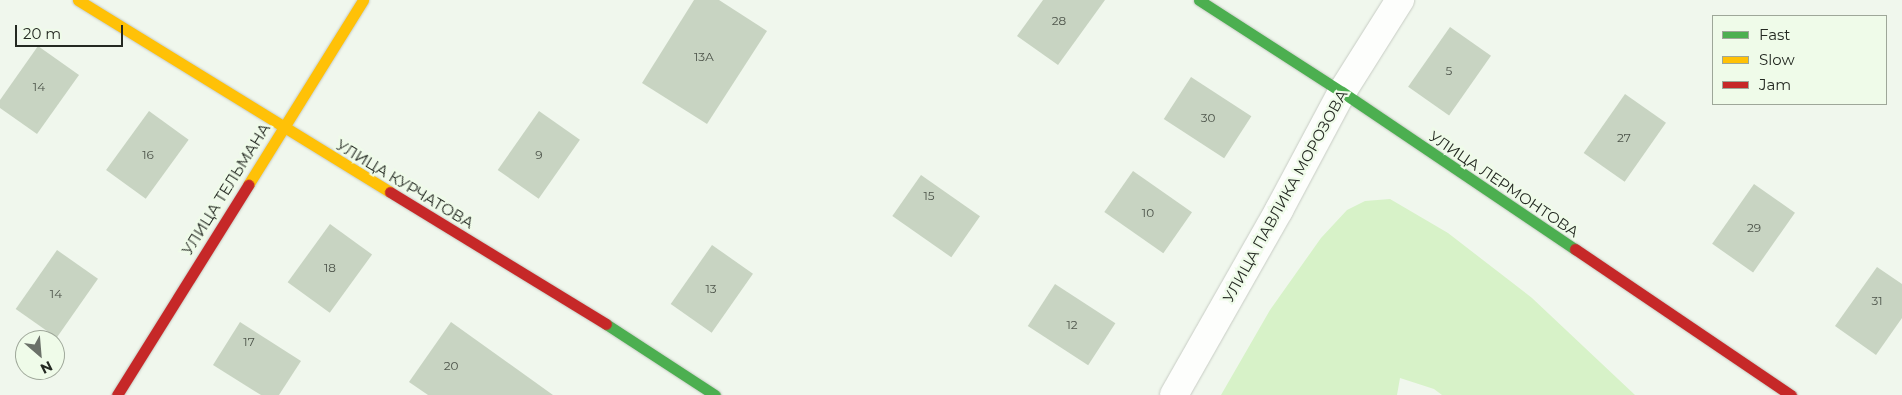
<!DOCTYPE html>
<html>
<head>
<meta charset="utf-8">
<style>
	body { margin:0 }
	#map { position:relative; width:1902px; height:395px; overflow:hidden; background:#f0f7ed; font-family:Montserrat,sans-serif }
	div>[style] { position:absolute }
	.green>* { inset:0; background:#d7f2c8 }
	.building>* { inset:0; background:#c8d4c2; transform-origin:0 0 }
	.roads { filter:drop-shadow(0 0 1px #c7ccc4) drop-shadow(0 0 1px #c7ccc4) }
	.street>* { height:28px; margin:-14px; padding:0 14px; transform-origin:14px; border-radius:14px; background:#fdfefc }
	.fast>* { height:11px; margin:-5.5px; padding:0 5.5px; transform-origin:5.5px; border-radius:5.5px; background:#4caf50 }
	.slow>* { height:11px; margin:-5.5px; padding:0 5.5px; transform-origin:5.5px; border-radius:5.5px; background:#ffc107 }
	.jam>* { height:11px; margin:-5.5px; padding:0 5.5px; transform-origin:5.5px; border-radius:5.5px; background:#c62828 }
	span { translate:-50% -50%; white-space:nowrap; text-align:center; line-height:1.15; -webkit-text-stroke:4.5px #effbe9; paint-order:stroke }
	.number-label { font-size:12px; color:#4d544a }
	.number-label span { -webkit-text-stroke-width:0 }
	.street-label { font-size:15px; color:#242922 }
	.legend { position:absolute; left:1712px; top:15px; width:175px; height:90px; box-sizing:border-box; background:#effbe9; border:1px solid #9ea799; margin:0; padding:6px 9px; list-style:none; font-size:15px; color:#242922 }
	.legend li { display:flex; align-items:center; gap:10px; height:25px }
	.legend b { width:25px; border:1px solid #9ea799 }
	.north { position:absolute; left:15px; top:330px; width:50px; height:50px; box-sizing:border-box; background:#effbe9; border:1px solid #9ea799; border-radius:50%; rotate:153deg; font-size:14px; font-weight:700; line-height:20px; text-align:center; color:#242922 }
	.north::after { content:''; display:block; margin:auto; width:18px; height:22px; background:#6b7169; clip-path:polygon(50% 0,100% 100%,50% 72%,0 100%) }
	.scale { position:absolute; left:15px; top:25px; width:108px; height:22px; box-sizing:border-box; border:2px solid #242922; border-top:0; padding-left:6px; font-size:15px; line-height:18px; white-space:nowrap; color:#242922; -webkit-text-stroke:4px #effbe9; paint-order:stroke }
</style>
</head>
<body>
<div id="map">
	<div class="green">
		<div style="clip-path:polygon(1390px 199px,1448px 233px,1532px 298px,1635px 395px,1442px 395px,1434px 389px,1400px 378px,1397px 395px,1221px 395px,1270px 310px,1321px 238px,1347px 210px,1365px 201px)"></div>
	</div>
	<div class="building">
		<div style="clip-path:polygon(694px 0,719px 0,767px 31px,707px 124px,642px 83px)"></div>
		<div style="clip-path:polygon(1043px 0,1105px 0,1058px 65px,1017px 36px)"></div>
		<div style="left:1450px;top:27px;width:50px;height:73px;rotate:35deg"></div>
		<div style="clip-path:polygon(38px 46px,79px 75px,37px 134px,0 108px,0 100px)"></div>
		<div style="left:1191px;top:77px;width:72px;height:50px;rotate:33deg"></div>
		<div style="left:1625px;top:94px;width:50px;height:72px;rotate:35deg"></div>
		<div style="left:149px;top:111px;width:49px;height:73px;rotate:36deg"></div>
		<div style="left:539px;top:111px;width:50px;height:72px;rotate:35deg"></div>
		<div style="left:1133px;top:171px;width:72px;height:50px;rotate:35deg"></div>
		<div style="left:921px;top:175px;width:72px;height:50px;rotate:35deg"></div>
		<div style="left:1754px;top:184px;width:50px;height:73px;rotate:35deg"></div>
		<div style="left:330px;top:224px;width:52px;height:72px;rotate:36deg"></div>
		<div style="left:712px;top:245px;width:50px;height:72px;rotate:35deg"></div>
		<div style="left:57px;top:250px;width:50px;height:72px;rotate:35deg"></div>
		<div style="clip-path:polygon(1877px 267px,1902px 284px,1902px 318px,1876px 355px,1835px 326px)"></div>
		<div style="left:1055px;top:284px;width:72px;height:50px;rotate:33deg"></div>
		<div style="clip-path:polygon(240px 322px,301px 361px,279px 395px,261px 395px,213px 365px)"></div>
		<div style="clip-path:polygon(451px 322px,553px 395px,428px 395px,409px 382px)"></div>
	</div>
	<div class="roads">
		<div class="street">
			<div style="left:1174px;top:395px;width:213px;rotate:-60.4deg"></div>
			<div style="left:1279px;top:210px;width:134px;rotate:-61.9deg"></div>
			<div style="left:1342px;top:92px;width:109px;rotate:-57.8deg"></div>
		</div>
		<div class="fast">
			<div style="left:1199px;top:0;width:170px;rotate:32.8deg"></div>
			<div style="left:1342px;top:92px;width:281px;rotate:34deg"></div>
			<div style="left:606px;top:324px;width:130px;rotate:33.1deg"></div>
		</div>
		<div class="slow">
			<div style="left:78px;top:0;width:366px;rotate:31.6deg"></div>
			<div style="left:248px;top:185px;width:218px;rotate:-58.1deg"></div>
		</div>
		<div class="jam">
			<div style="left:390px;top:192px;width:253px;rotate:31.4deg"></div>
			<div style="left:1575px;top:249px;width:261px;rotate:34.1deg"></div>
			<div style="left:117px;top:395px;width:248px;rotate:-58deg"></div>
		</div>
	</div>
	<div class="number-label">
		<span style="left:1059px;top:21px">28</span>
		<span style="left:704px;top:57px">13А</span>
		<span style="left:1449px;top:71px">5</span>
		<span style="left:39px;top:87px">14</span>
		<span style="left:1208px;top:118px">30</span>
		<span style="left:1624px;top:138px">27</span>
		<span style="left:148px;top:155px">16</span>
		<span style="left:539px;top:155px">9</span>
		<span style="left:929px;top:196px">15</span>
		<span style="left:1148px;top:213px">10</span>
		<span style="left:1754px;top:228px">29</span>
		<span style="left:330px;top:268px">18</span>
		<span style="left:711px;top:289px">13</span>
		<span style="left:56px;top:294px">14</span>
		<span style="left:1877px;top:301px">31</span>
		<span style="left:1072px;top:325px">12</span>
		<span style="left:249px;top:342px">17</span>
		<span style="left:451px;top:366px">20</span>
	</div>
	<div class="street-label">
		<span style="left:405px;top:184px;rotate:31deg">УЛИЦА КУРЧАТОВА</span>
		<span style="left:1504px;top:184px;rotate:34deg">УЛИЦА ЛЕРМОНТОВА</span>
		<span style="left:226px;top:189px;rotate:-58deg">УЛИЦА ТЕЛЬМАНА</span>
		<span style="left:1285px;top:196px;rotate:-61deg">УЛИЦА ПАВЛИКА МОРОЗОВА</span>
	</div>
	<ul class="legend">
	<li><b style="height:6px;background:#4caf50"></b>Fast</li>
	<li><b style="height:6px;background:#ffc107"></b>Slow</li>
	<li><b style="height:6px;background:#c62828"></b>Jam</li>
	</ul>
	<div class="north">N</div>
	<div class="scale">20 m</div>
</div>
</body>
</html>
